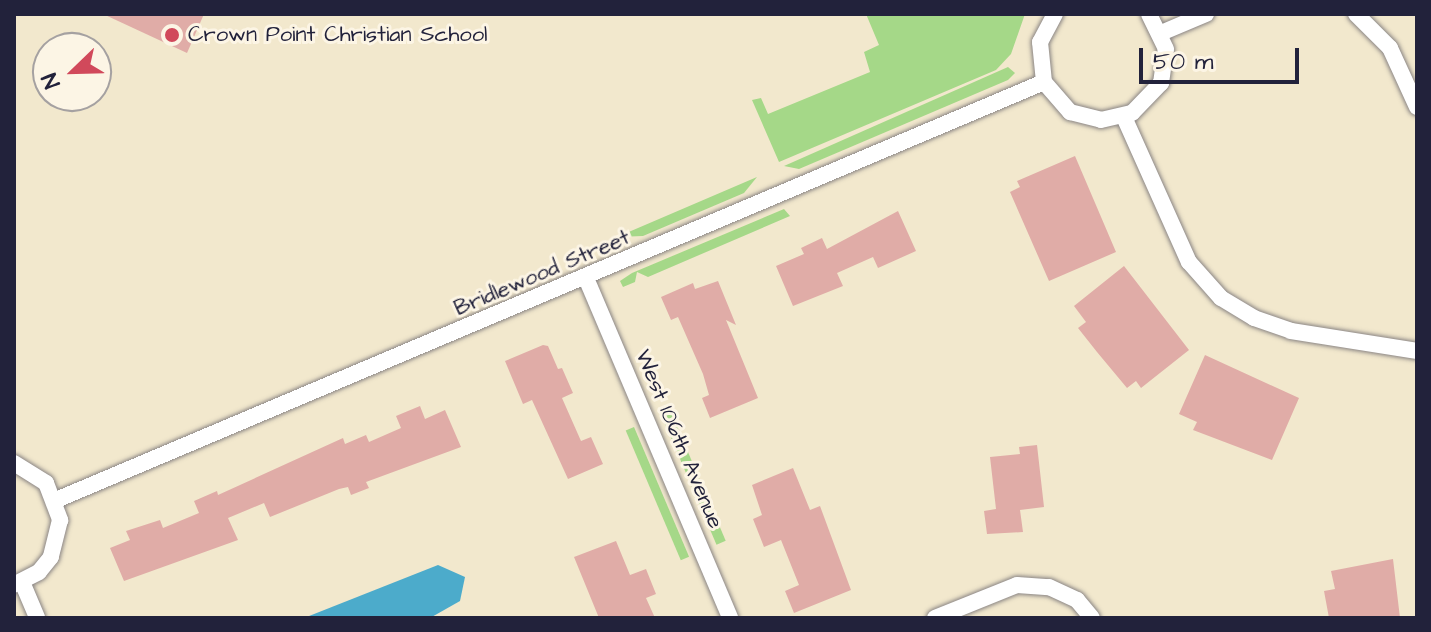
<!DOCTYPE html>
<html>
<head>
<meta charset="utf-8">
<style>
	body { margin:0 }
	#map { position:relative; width:1431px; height:632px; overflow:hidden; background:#f2e8cd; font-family:"Architects Daughter",sans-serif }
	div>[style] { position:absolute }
	.green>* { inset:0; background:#a5d888; transform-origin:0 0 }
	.water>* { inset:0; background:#4cabcb }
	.building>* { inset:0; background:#e0aca7 }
	.roads { filter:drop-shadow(0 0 2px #8a8584) drop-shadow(0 0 2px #8a8584) }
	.minor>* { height:16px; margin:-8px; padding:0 8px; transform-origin:8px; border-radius:8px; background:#fff }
	.dots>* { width:22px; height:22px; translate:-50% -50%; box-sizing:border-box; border:4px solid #fcf5e5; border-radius:50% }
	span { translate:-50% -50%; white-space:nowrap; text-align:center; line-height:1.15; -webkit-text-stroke:6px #fcf5e5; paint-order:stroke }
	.poi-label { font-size:22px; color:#22223b }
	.left { translate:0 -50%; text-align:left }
	.street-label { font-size:22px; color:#22223b }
	.frame { position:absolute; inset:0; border:16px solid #22223b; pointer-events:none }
	.north { position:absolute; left:32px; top:32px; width:80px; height:80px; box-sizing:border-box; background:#fcf5e5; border:2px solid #a5a1a1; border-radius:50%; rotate:247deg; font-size:22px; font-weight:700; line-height:32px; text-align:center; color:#22223b }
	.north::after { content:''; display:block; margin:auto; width:28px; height:36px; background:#d1495b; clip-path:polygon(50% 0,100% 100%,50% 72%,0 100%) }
	.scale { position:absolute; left:1139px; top:48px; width:160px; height:36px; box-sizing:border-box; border:4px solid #22223b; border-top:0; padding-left:10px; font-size:24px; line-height:28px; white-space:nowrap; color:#22223b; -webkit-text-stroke:6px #fcf5e5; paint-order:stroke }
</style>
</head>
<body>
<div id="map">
	<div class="green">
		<div style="clip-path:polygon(866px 14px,1025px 14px,1011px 54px,996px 70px,779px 162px,752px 100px,761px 98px,768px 114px,870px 72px,864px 52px,879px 45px)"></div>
		<div style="clip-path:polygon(1008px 67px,1015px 73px,1008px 80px,799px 169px,784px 166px)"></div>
		<div style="clip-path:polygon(757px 177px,744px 193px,643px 236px,617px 237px)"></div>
		<div style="clip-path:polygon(784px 209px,790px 216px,648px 277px,637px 272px,635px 282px,623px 287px,620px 281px,632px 273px)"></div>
		<div style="left:671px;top:412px;width:140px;height:10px;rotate:67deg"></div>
		<div style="left:634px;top:427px;width:141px;height:9px;rotate:67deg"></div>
	</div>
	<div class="water">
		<div style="clip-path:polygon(438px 565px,465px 577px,460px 601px,430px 618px,304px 618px)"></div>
	</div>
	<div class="building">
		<div style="clip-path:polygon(103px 14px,204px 14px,187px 53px)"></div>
		<div style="clip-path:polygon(1075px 156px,1116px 252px,1049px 281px,1010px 192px,1020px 187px,1017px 181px)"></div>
		<div style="clip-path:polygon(898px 211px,916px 251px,878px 268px,873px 257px,837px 273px,843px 286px,793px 306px,776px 266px,804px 254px,801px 248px,822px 238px,827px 249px)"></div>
		<div style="clip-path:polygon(1124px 266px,1189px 350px,1141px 388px,1136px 381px,1127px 388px,1097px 352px,1078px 328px,1086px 322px,1074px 306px)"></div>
		<div style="clip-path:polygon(718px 281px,736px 325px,726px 320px,758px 398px,710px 418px,702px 398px,709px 395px,703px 374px,678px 317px,671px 320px,661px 297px,693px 283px,695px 289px)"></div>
		<div style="clip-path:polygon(543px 345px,548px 346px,558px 369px,562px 368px,573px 393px,562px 398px,581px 441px,591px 437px,603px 464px,568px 479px,532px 400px,523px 404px,505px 361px)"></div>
		<div style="clip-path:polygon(1205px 355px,1299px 398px,1272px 460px,1193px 430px,1197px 422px,1179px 414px)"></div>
		<div style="clip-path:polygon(420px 406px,425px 419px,445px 410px,461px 447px,366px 482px,369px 488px,351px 495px,348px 487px,339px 489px,270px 517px,264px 503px,228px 518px,238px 540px,124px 581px,110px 548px,130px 540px,126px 531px,160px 520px,163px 528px,199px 513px,194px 501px,217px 491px,218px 495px,343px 438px,345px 444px,366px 435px,369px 442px,401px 428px,396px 416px)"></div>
		<div style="clip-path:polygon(1037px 445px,1044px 507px,1020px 510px,1023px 532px,987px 534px,984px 511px,996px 509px,990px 457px,1020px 454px,1019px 447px)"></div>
		<div style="clip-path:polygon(793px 468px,810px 510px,820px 506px,851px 590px,794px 613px,785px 591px,799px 585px,781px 540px,764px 547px,753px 519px,762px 515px,752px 485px)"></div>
		<div style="clip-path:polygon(616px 541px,630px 575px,646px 569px,656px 594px,646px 598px,655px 618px,599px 618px,574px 557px)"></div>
		<div style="clip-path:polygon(1393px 559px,1400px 618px,1329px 618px,1324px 591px,1335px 589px,1331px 571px)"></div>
	</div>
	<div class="roads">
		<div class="minor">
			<div style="left:1055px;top:14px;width:32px;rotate:118deg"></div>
			<div style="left:1040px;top:42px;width:40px;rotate:84.3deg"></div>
			<div style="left:1044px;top:82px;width:40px;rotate:49deg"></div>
			<div style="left:1070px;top:112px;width:32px;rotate:14deg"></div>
			<div style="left:1101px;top:120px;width:32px;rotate:-13deg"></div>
			<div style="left:1132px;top:113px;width:42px;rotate:-46deg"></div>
			<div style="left:1161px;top:83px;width:34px;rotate:-82deg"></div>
			<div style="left:1166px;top:49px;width:39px;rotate:-116deg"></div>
			<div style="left:1356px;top:14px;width:48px;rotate:45deg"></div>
			<div style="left:1390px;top:48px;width:65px;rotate:65.4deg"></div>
			<div style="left:1161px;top:33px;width:49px;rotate:-22.9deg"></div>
			<div style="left:1124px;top:117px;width:159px;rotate:65.9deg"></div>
			<div style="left:1189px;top:262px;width:48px;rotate:48.4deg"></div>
			<div style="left:1221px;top:298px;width:39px;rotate:31deg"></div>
			<div style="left:1254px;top:318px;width:39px;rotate:19deg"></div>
			<div style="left:1291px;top:331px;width:128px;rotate:9deg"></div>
			<div style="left:586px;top:278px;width:369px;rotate:67deg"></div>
			<div style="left:14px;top:463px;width:38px;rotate:32deg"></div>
			<div style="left:46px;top:483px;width:40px;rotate:69deg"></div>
			<div style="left:60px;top:520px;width:38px;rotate:104deg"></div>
			<div style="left:51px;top:557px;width:19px;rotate:129deg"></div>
			<div style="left:39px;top:572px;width:28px;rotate:153deg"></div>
			<div style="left:56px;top:500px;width:1073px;rotate:-22.93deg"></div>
			<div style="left:22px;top:582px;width:39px;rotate:67deg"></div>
			<div style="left:935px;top:618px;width:88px;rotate:-21.9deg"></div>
			<div style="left:1017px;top:585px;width:32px;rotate:4deg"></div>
			<div style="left:1049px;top:587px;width:31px;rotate:25deg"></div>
			<div style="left:1077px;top:600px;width:23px;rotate:50deg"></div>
		</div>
	</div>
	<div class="dots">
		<div style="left:172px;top:35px;background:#d1495b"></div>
	</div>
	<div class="poi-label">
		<span class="left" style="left:188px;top:35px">Crown Point Christian School</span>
	</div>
	<div class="street-label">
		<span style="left:542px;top:273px;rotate:-23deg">Bridlewood Street</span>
		<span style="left:679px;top:439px;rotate:67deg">West 106th Avenue</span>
	</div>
	<div class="frame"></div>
	<div class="north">N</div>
	<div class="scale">50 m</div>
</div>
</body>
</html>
